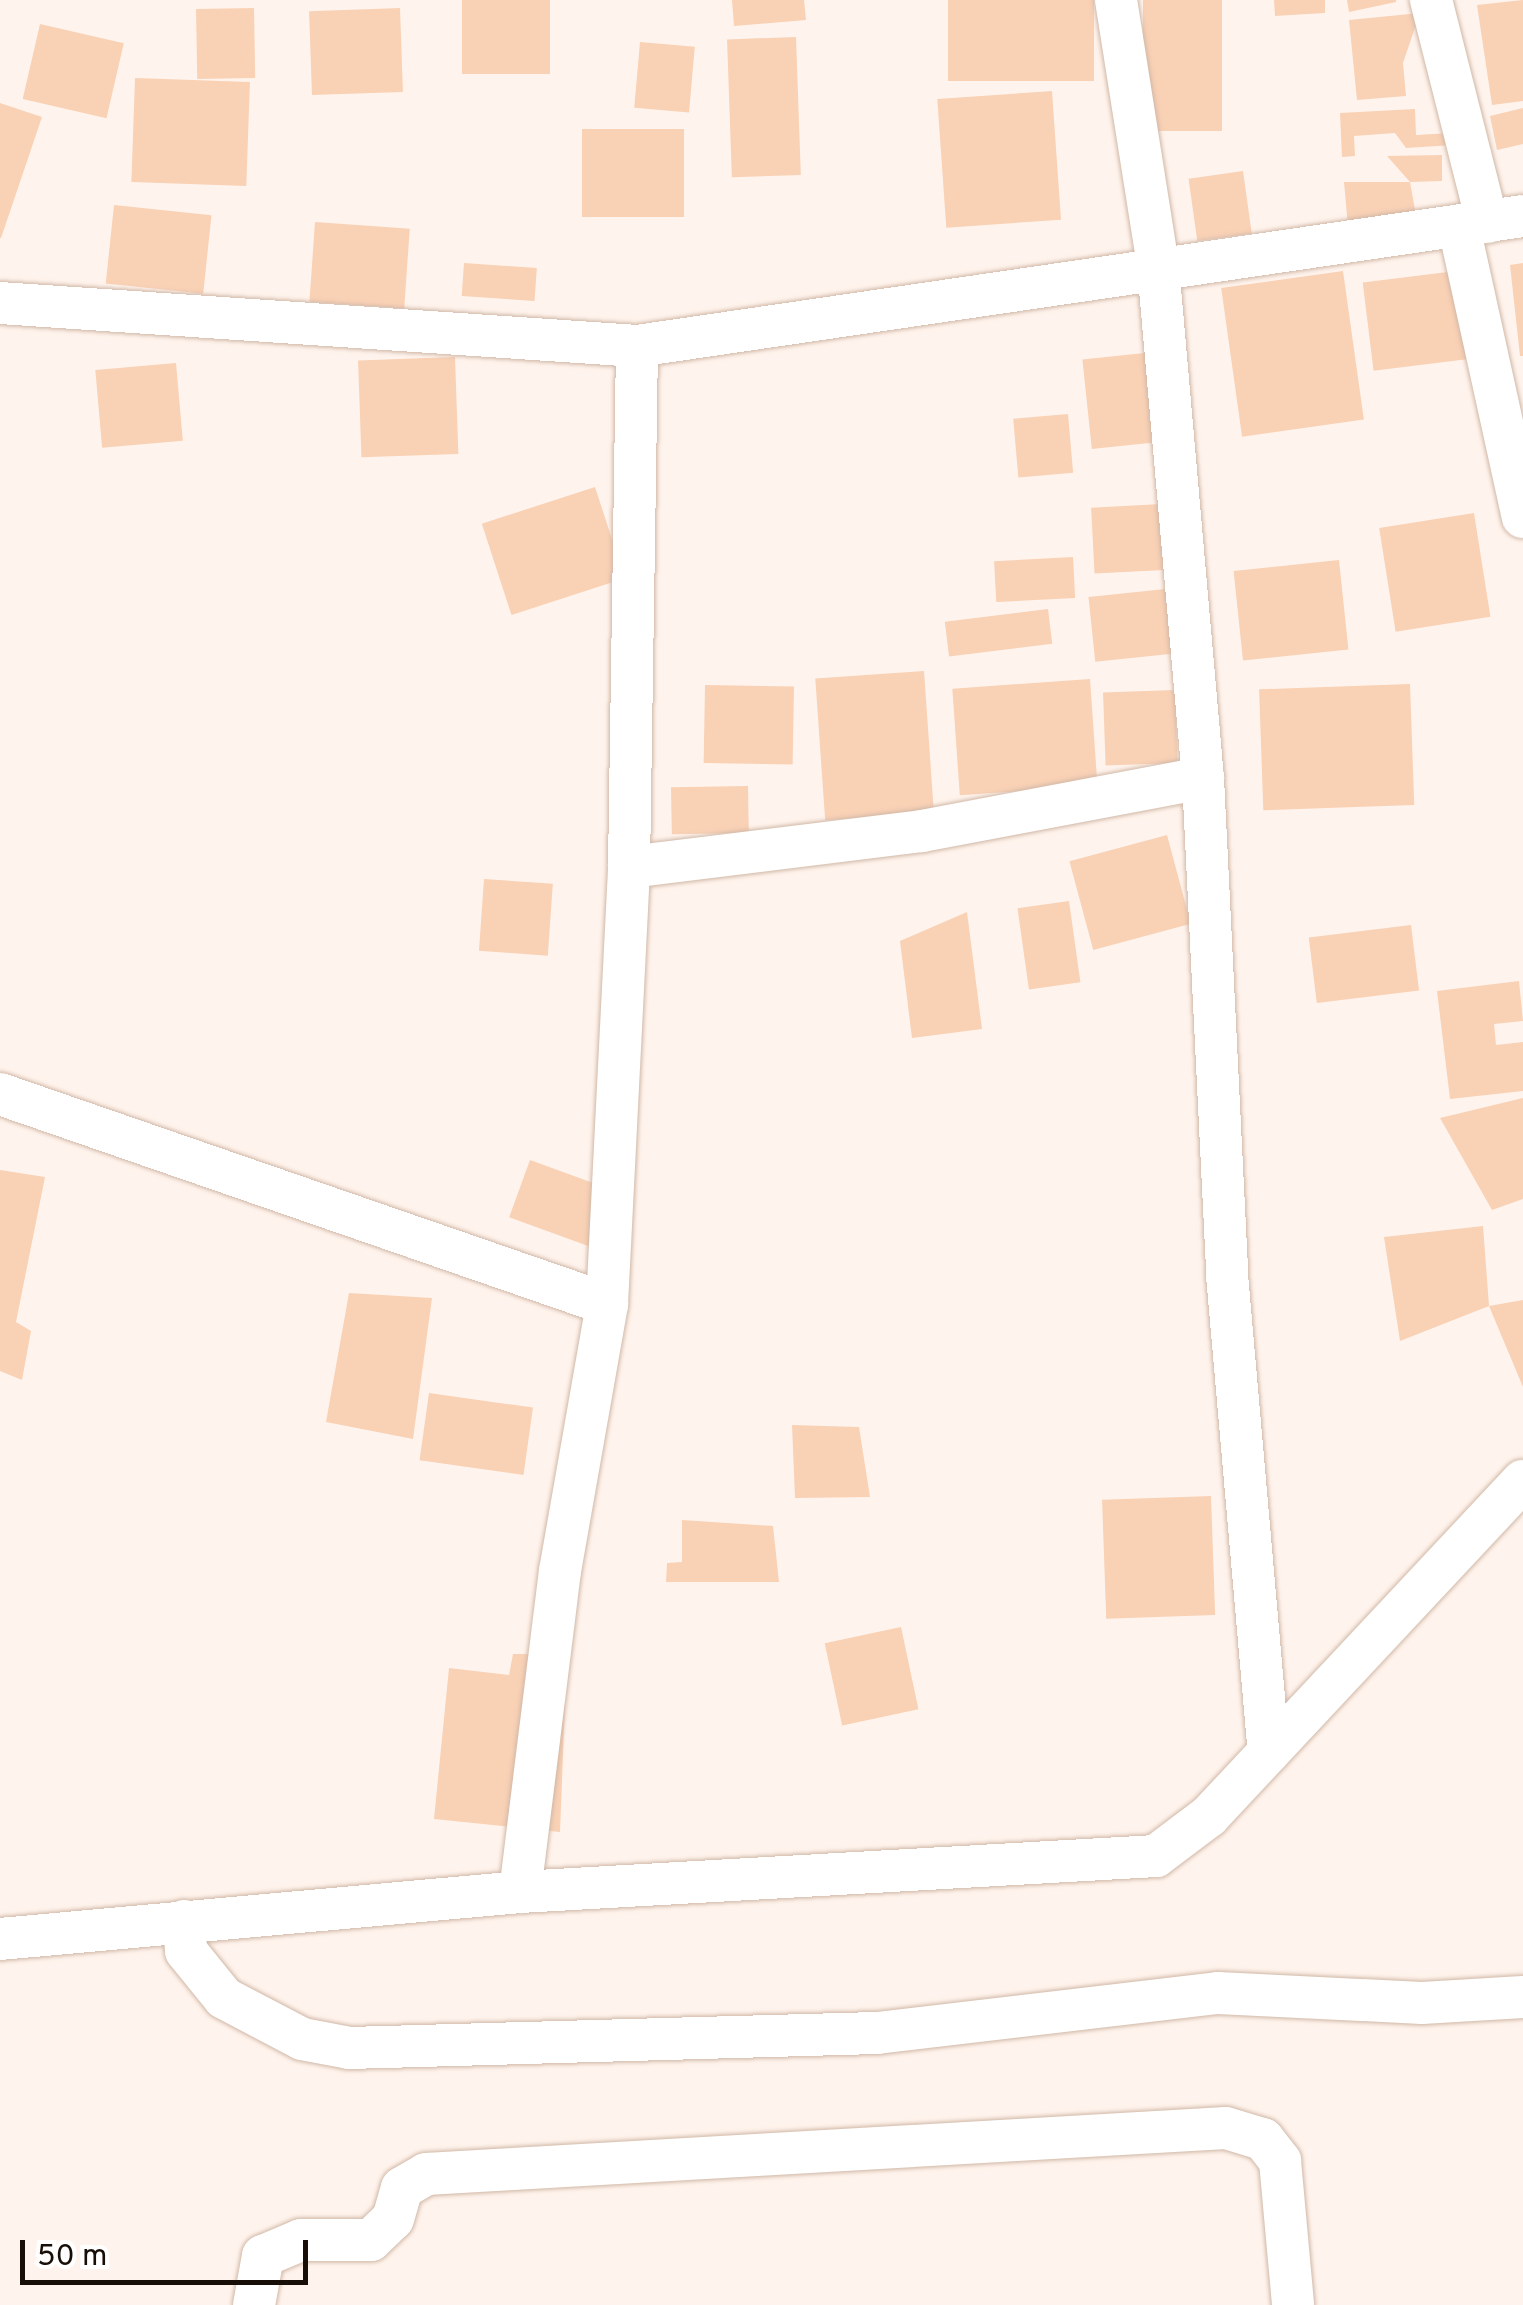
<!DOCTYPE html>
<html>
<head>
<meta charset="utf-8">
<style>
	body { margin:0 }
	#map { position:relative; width:1523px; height:2305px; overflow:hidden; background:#fff4ed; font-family:Overpass,sans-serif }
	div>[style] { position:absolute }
	.building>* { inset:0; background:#f9d1b5; transform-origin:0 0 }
	.roads { filter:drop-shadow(0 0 2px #d1b8a7) drop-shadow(0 0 2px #d1b8a7) }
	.minor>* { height:42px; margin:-21px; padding:0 21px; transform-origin:21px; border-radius:21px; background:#fff }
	span { translate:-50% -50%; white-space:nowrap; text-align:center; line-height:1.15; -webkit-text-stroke:8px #fff; paint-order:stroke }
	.scale { position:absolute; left:20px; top:2240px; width:288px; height:45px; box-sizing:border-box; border:5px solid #170e08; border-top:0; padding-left:12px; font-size:30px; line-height:35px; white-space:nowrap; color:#170e08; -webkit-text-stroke:8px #fff; paint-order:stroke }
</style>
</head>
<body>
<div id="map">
	<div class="building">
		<div style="left:462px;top:0;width:88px;height:74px"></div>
		<div style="clip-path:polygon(732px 0,804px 0,806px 20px,734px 26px)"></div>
		<div style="left:948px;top:0;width:146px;height:81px"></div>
		<div style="left:1143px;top:0;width:79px;height:131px"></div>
		<div style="clip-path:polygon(1274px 0,1325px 0,1325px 13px,1275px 16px)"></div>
		<div style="clip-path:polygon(1347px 0,1396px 0,1396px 2px,1349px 12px)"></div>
		<div style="clip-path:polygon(1523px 0,1523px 101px,1492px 105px,1477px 5px)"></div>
		<div style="left:254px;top:8px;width:70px;height:58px;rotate:89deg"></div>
		<div style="left:400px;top:8px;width:84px;height:91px;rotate:88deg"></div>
		<div style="clip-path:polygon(1420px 13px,1403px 63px,1406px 96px,1357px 100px,1349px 20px)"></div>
		<div style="left:40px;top:24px;width:86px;height:77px;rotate:13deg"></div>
		<div style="left:796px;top:37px;width:138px;height:69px;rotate:88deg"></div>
		<div style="left:640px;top:42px;width:55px;height:66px;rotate:5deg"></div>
		<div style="left:135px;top:78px;width:115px;height:104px;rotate:2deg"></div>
		<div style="left:1052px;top:91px;width:129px;height:115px;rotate:86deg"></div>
		<div style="clip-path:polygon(0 103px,42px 117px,1px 238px,0 238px)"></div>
		<div style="clip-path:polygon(1523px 108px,1523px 144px,1497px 150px,1490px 116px)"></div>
		<div style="clip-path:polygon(1415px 109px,1416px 135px,1453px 133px,1453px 145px,1406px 148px,1395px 133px,1354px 136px,1355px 156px,1342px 157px,1340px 113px)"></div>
		<div style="left:582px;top:129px;width:102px;height:88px"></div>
		<div style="clip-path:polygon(1442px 155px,1442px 181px,1410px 182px,1387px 156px)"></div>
		<div style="left:1243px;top:171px;width:63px;height:55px;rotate:82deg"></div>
		<div style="clip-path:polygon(1344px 182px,1410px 182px,1417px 221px,1348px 227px)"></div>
		<div style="left:114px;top:205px;width:98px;height:79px;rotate:6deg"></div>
		<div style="left:315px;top:222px;width:95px;height:80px;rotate:4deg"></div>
		<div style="left:464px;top:263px;width:73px;height:33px;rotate:4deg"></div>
		<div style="clip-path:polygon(1523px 263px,1523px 356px,1520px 356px,1510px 265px)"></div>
		<div style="left:1343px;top:271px;width:150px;height:123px;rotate:82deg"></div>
		<div style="left:1456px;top:271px;width:89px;height:94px;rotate:83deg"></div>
		<div style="left:1154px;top:352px;width:90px;height:72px;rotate:84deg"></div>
		<div style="left:455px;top:357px;width:97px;height:97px;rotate:88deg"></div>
		<div style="left:176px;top:363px;width:78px;height:81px;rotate:85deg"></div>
		<div style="left:1068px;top:414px;width:59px;height:55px;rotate:85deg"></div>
		<div style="left:595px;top:487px;width:96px;height:119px;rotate:72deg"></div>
		<div style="left:1161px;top:504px;width:66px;height:70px;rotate:87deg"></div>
		<div style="left:1474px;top:513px;width:105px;height:96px;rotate:81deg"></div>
		<div style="left:1073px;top:557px;width:41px;height:79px;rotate:87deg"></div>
		<div style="left:1339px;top:560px;width:90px;height:106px;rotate:84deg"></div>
		<div style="left:1175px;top:588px;width:65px;height:87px;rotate:84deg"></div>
		<div style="left:1048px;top:609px;width:35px;height:104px;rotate:83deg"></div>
		<div style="left:924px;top:671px;width:142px;height:109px;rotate:86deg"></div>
		<div style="left:1090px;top:679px;width:107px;height:138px;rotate:86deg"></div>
		<div style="left:1410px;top:684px;width:121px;height:151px;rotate:88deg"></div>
		<div style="left:705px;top:685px;width:89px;height:78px;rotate:1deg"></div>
		<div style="left:1175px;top:690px;width:73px;height:72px;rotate:88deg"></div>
		<div style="left:748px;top:786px;width:47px;height:77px;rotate:89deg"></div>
		<div style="left:1167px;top:835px;width:92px;height:101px;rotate:75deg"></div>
		<div style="left:484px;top:879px;width:69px;height:72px;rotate:4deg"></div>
		<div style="left:1069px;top:901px;width:82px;height:52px;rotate:82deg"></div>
		<div style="clip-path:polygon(967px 912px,982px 1029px,912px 1038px,900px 941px)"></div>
		<div style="left:1411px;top:925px;width:66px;height:103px;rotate:83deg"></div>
		<div style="clip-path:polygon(1519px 981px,1523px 1021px,1494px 1024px,1496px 1045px,1523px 1042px,1523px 1091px,1450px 1099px,1437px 991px)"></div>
		<div style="clip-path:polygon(1523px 1098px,1523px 1199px,1492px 1210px,1440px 1118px)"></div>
		<div style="left:530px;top:1160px;width:87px;height:61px;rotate:20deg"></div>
		<div style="clip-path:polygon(0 1170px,45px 1177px,16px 1322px,31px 1331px,22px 1380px,0 1371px)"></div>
		<div style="clip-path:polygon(1483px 1226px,1489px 1306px,1400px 1341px,1384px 1237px)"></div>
		<div style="clip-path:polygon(349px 1293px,432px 1298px,413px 1439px,326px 1422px)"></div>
		<div style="clip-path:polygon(1523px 1300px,1523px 1387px,1489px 1306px)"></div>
		<div style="left:429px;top:1393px;width:105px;height:68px;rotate:8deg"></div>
		<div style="clip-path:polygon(792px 1425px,859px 1427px,870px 1497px,795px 1498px)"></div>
		<div style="left:1211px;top:1496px;width:119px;height:109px;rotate:88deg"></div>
		<div style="clip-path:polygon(682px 1520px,773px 1526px,779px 1582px,666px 1582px,667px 1563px,682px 1562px)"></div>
		<div style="left:901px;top:1627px;width:84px;height:78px;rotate:78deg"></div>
		<div style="clip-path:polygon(513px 1654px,567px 1654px,560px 1832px,434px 1819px,449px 1668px,509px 1675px)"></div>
	</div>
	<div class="roads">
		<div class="minor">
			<div style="left:1116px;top:0;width:269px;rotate:81deg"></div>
			<div style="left:1158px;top:266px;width:514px;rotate:84.98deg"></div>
			<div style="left:1203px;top:778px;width:498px;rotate:87.2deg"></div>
			<div style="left:1227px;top:1275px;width:479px;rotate:85deg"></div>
			<div style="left:1431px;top:0;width:229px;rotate:75.8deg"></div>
			<div style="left:1459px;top:227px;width:297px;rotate:77.6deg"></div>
			<div style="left:0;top:303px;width:638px;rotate:3.86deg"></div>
			<div style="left:637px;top:346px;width:895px;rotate:-8.35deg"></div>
			<div style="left:629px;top:867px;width:295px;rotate:-7deg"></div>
			<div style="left:922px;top:831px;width:286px;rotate:-10.7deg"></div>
			<div style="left:0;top:1094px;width:642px;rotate:19.08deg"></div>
			<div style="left:520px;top:1892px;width:323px;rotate:-82.9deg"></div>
			<div style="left:560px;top:1571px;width:271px;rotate:-80deg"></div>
			<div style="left:607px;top:1304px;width:438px;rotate:-87.1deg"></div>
			<div style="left:629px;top:867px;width:521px;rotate:-89.12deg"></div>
			<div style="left:184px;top:1921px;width:30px;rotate:86deg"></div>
			<div style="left:186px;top:1951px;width:60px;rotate:51deg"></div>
			<div style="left:224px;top:1998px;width:88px;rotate:27.7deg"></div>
			<div style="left:302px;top:2039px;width:48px;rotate:10.8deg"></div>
			<div style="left:349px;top:2048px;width:528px;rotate:-1.63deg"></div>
			<div style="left:877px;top:2033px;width:343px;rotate:-6.7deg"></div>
			<div style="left:1218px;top:1993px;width:204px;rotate:2.8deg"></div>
			<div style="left:1422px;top:2003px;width:101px;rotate:-3.4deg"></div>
			<div style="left:0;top:1939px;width:522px;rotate:-5.16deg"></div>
			<div style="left:520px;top:1892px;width:637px;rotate:-3.24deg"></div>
			<div style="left:1156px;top:1856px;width:66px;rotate:-37deg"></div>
			<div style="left:1209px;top:1816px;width:459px;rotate:-46.9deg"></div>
			<div style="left:254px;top:2305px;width:50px;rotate:-79.6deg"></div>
			<div style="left:263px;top:2256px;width:41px;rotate:-22.8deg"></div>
			<div style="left:301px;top:2240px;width:70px"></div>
			<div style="left:371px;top:2240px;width:30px;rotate:-44deg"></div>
			<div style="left:393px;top:2219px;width:32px;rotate:-74deg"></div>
			<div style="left:402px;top:2188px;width:28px;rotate:-30deg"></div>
			<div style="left:426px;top:2174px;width:801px;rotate:-3.29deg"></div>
			<div style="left:1226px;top:2128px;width:39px;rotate:17deg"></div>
			<div style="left:1263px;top:2139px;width:28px;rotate:52deg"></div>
			<div style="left:1280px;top:2161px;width:145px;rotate:84.8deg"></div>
		</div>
	</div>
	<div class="scale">50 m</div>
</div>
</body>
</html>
